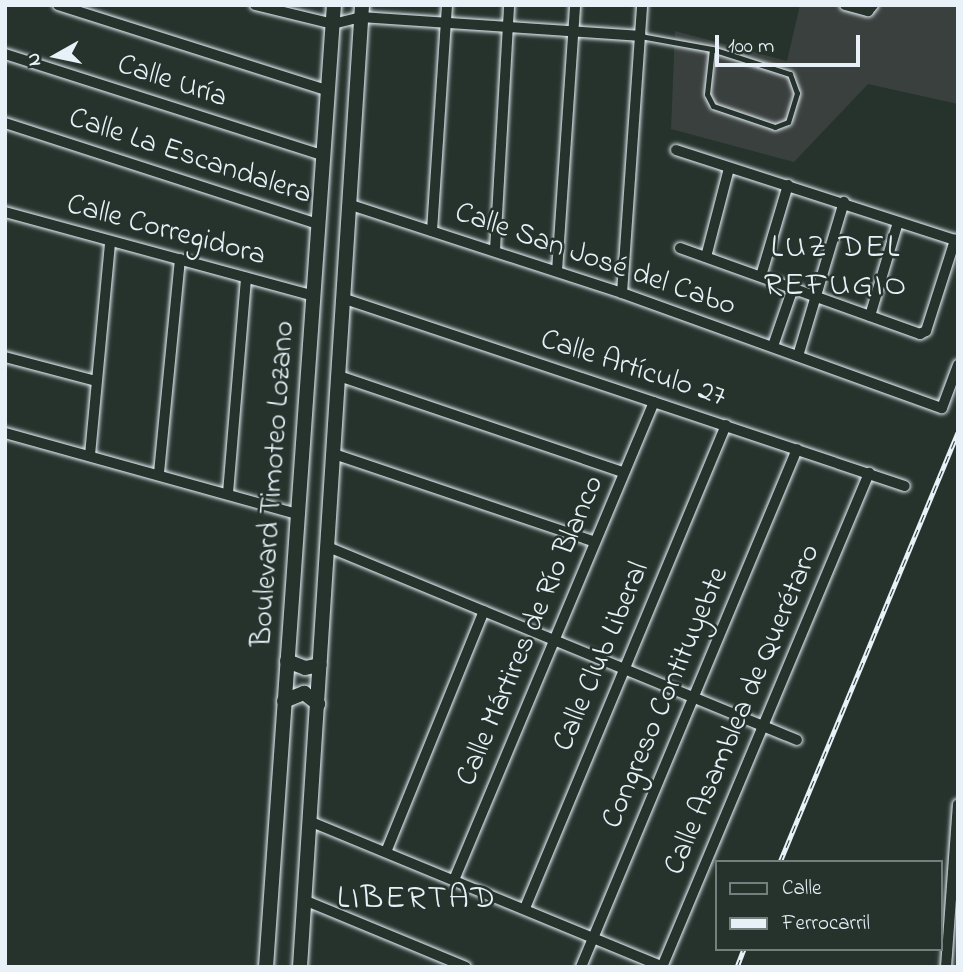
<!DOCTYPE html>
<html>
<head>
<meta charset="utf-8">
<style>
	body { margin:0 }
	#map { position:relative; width:963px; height:972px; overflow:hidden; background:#26332d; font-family:"Indie Flower",sans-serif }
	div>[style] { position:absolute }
	.built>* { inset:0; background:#3a403d }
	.roads { filter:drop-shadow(0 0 2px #e8f1f8) drop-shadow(0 0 2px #e8f1f8) }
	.lane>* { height:5px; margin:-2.5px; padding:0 2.5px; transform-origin:2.5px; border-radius:2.5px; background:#26332d }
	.street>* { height:10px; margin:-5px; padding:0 5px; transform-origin:5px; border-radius:5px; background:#26332d }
	.secondary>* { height:14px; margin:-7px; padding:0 7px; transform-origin:7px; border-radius:7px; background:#26332d }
	.rail>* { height:5px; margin-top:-2.5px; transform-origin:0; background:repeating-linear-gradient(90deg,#26332d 0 8px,#e8f1f8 0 16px); box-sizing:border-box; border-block:2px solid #e8f1f8 }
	span { translate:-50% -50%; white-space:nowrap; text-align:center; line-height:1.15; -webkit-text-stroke:5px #26332d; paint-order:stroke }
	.street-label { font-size:30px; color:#e8f1f8 }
	.quarter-label { font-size:33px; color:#e8f1f8; letter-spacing:2px }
	.frame { position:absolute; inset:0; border:7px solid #e8f1f8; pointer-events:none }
	.legend { position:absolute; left:715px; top:860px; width:228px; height:91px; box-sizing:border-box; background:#26332d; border:2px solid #747f7e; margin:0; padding:9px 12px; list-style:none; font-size:21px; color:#e8f1f8 }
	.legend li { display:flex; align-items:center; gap:14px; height:35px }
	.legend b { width:35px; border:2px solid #747f7e }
	.north { position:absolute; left:21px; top:21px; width:70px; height:70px; -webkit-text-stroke:5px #26332d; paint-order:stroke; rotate:261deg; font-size:19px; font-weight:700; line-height:28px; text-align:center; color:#e8f1f8 }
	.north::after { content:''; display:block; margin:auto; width:24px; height:32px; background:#e8f1f8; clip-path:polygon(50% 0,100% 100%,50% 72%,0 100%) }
	.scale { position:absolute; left:715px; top:35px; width:145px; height:32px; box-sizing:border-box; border:4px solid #e8f1f8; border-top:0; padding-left:9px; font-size:21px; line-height:24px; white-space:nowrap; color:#e8f1f8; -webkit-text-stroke:5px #26332d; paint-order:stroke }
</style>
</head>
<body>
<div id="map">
	<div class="built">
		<div style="clip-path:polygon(800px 5px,958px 5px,958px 104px,868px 84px,794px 162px,671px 129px,675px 31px,787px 61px)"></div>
	</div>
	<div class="roads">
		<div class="lane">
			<div style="left:640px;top:36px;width:73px;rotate:10.2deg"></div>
			<div style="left:712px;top:49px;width:82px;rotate:17.8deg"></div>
			<div style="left:790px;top:74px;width:20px;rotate:70deg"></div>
			<div style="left:797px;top:93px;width:30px;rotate:107deg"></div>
			<div style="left:788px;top:122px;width:14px;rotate:159deg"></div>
			<div style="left:775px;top:127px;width:65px;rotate:-161.3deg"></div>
			<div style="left:713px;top:106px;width:13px;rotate:-117deg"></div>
			<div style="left:707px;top:94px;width:45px;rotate:-83.7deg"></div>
		</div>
		<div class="street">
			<div style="left:58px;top:5px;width:284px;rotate:17.6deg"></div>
			<div style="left:255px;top:5px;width:80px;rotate:13.7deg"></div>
			<div style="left:333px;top:24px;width:30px;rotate:-14deg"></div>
			<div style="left:362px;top:17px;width:279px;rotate:3.9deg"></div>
			<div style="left:845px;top:5px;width:24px;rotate:15deg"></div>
			<div style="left:868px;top:11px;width:8px;rotate:-50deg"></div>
			<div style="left:5px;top:54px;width:335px;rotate:17.7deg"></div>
			<div style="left:5px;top:123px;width:331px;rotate:17.9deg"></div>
			<div style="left:676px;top:150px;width:296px;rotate:17.9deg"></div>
			<div style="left:351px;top:205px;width:285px;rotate:18deg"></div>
			<div style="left:622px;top:293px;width:340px;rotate:19.8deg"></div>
			<div style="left:942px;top:408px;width:46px;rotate:-69.6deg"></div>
			<div style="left:5px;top:212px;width:321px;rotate:15.2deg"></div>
			<div style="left:432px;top:231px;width:226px;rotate:-86.2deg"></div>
			<div style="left:680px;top:248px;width:255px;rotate:19.7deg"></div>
			<div style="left:920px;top:334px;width:7px;rotate:-27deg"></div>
			<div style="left:926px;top:331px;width:96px;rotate:-72.3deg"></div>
			<div style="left:495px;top:250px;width:245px;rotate:-86.7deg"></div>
			<div style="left:706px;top:257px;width:92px;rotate:-75.5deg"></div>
			<div style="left:557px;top:271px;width:267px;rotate:-86.1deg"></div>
			<div style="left:761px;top:276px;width:95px;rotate:-73.5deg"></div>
			<div style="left:622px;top:293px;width:289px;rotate:-86deg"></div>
			<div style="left:345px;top:299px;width:590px;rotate:18.47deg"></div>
			<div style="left:870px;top:316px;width:98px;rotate:-73.4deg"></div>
			<div style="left:773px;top:346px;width:61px;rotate:-71deg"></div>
			<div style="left:798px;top:356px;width:161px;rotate:-73.4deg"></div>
			<div style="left:5px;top:357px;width:94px;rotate:14.8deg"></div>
			<div style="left:339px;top:376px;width:300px;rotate:18.7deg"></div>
			<div style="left:5px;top:433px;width:304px;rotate:15.5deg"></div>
			<div style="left:334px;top:454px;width:275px;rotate:18.6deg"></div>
			<div style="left:90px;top:455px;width:214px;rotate:-84.6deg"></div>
			<div style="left:159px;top:473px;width:215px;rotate:-84.4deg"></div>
			<div style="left:228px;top:493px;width:216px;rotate:-85.2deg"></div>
			<div style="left:328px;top:547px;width:507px;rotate:22.37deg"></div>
			<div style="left:309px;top:821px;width:383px;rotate:22.4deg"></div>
			<div style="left:386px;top:852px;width:260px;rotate:-67.9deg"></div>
			<div style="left:454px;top:880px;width:518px;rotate:-67.3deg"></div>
			<div style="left:304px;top:900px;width:175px;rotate:22.5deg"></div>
			<div style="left:525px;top:908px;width:523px;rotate:-67.41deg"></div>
			<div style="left:581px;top:967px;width:561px;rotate:-67.36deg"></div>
			<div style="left:662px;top:967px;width:536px;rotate:-67.26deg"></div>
			<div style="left:946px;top:967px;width:163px;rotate:-85.8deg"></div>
		</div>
		<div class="secondary">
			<div style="left:287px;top:661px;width:19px;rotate:21deg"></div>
			<div style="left:305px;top:668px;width:15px;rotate:-11deg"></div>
			<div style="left:284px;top:701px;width:22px;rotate:-22deg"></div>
			<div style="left:304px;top:693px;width:18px;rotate:38deg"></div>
			<div style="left:266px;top:967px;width:964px;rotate:-85.96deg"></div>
			<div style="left:300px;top:967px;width:964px;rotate:-86.31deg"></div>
		</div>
	</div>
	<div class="rail">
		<div style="left:780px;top:862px;width:465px;rotate:-67.5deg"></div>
		<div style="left:737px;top:967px;width:19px;rotate:-69deg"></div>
	</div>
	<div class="street-label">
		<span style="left:172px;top:82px;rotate:18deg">Calle Uría</span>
		<span style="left:190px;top:157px;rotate:18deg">Calle La Escandalera</span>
		<span style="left:166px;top:231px;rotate:15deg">Calle Corregidora</span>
		<span style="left:595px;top:260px;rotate:19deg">Calle San José del Cabo</span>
		<span style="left:633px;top:369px;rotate:18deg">Calle Artículo 27</span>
		<span style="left:274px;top:484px;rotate:-86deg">Boulevard Timoteo Lozano</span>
		<span style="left:531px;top:631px;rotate:-67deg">Calle Mártires de Río Blanco</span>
		<span style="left:602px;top:657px;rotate:-67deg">Calle Club Liberal</span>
		<span style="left:666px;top:698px;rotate:-67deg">Congreso Contituyebte</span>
		<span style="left:743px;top:710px;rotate:-67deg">Calle Asamblea de Querétaro</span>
	</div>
	<div class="quarter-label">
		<span style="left:836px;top:268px">LUZ DEL<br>REFUGIO</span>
		<span style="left:417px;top:900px">LIBERTAD</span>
	</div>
	<div class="frame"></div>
	<ul class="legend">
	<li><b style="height:9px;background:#26332d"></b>Calle</li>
	<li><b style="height:9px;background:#e8f1f8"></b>Ferrocarril</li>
	</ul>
	<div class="north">N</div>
	<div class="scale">100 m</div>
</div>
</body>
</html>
